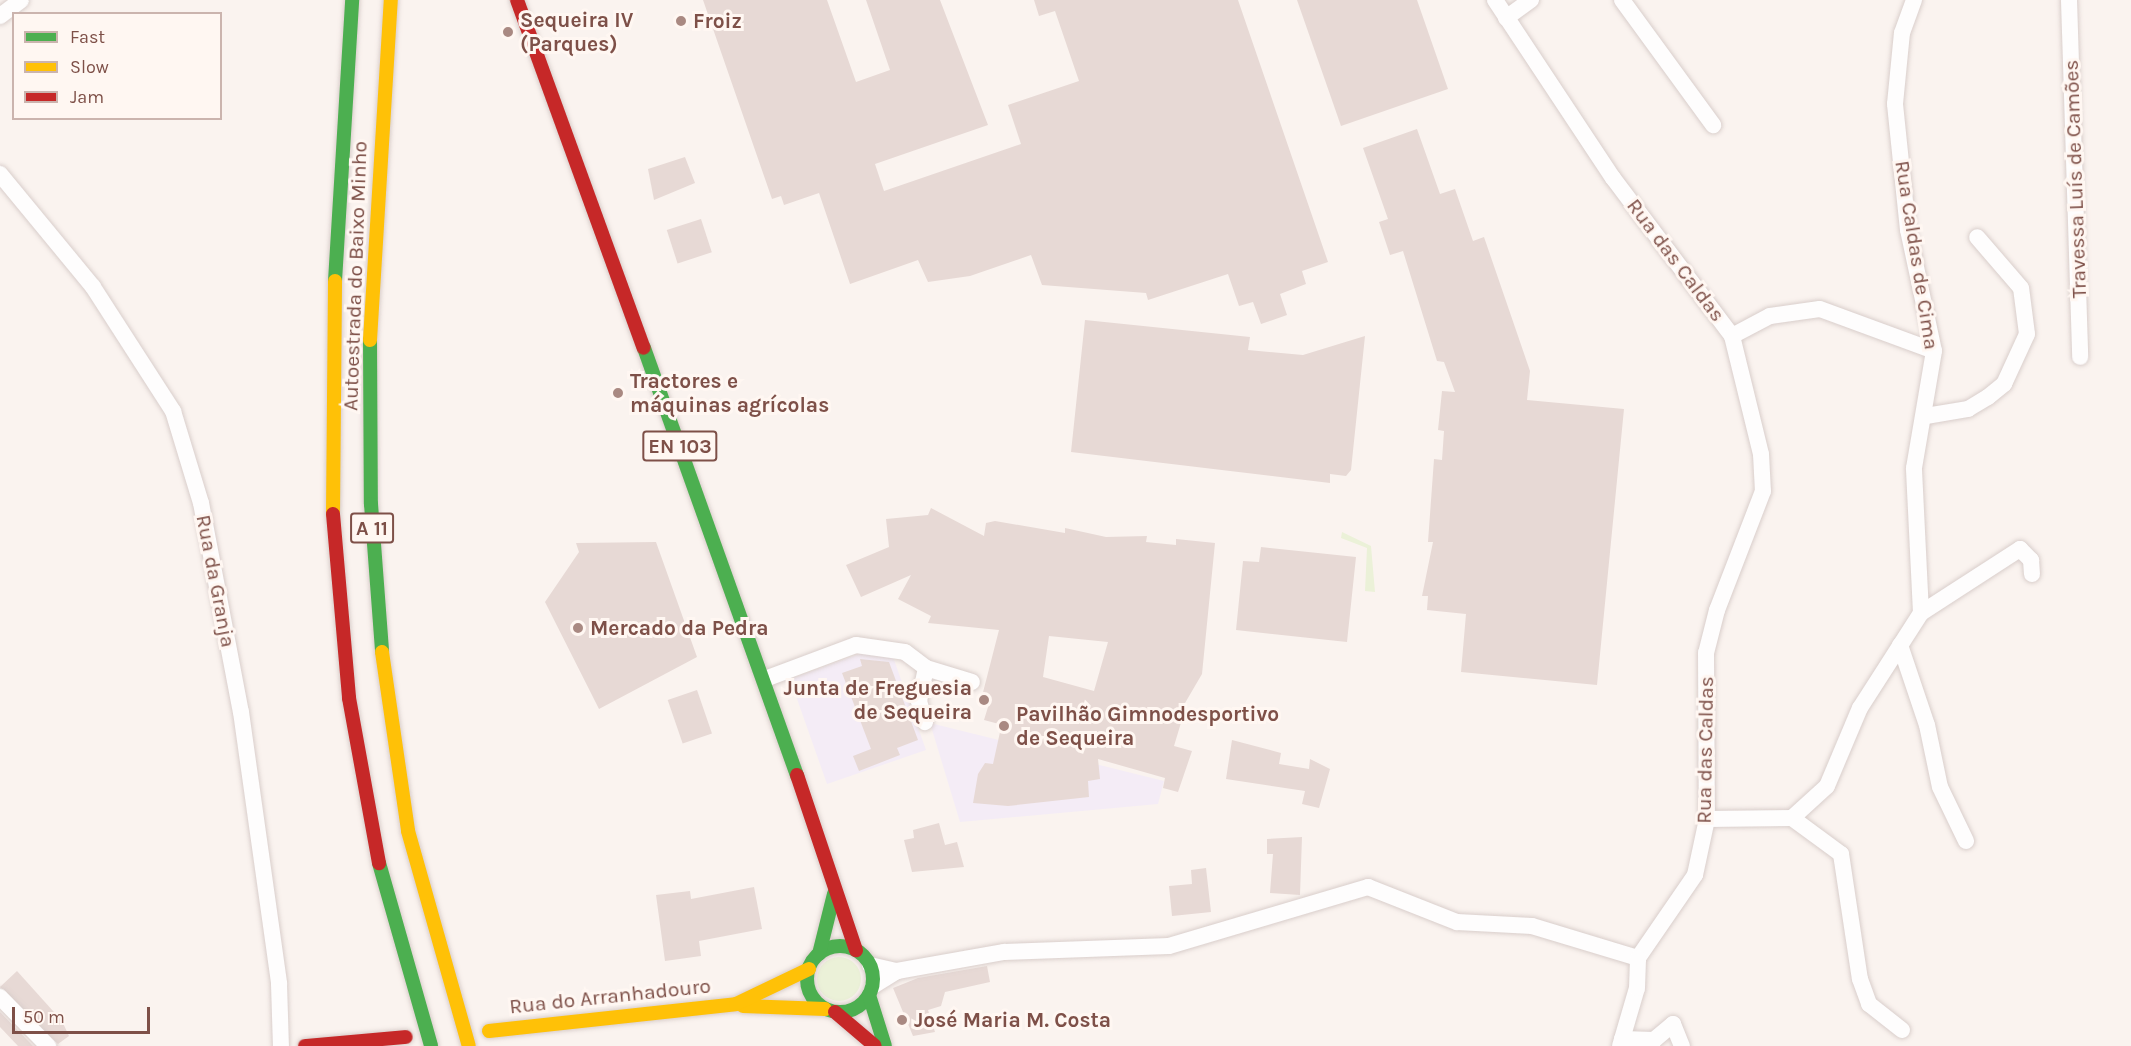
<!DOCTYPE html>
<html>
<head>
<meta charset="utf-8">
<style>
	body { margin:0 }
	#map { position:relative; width:2131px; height:1046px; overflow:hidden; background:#faf3ef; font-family:Karla,sans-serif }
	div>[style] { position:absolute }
	.education>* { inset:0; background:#f4ecf6 }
	.green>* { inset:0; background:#ebf1d8 }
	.round { border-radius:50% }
	.building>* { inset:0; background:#e7d9d5; transform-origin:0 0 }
	.roads { filter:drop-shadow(0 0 2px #d9cecb) drop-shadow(0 0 2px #d9cecb) }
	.street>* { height:16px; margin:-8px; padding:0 8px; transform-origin:8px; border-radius:8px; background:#fefdfd }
	.fast>* { height:14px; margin:-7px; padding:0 7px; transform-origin:7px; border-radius:7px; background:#4caf50 }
	.fast>.ring { margin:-7px; padding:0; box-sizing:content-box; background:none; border:14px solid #4caf50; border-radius:50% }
	.slow>* { height:14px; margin:-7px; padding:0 7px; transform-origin:7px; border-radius:7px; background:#ffc107 }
	.jam>* { height:14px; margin:-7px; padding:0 7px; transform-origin:7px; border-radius:7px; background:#c62828 }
	.dots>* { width:16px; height:16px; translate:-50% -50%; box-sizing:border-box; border:3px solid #fff7f2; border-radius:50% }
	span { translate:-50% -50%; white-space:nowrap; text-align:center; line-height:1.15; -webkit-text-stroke:6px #fff7f2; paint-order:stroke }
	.shield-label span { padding:2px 4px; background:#fff7f2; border:2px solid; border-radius:4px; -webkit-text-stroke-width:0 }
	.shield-label { font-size:20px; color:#7e5048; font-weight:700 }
	.poi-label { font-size:21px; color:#7e5048; font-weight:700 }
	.left { translate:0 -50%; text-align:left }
	.right { translate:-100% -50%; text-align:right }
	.street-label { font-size:21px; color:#7e5048 }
	.legend { position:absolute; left:12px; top:12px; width:210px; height:108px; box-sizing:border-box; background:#fff7f2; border:2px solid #cbb4ae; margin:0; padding:8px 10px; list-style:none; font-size:18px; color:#7e5048 }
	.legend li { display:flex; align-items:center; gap:12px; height:30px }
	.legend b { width:30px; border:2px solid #cbb4ae }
	.scale { position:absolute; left:12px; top:1007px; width:138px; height:27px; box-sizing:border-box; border:3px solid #7e5048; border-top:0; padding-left:8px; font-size:18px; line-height:21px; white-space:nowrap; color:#7e5048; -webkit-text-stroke:4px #fff7f2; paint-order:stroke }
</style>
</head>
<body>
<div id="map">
	<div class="education">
		<div style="clip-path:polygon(862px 653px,893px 657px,926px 750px,827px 784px,790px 679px)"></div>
		<div style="clip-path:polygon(930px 723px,1164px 781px,1158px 804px,960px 822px)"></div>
	</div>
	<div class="green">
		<div style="clip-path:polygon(1342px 532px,1371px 546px,1375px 592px,1365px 591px,1367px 548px,1341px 538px)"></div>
		<div class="round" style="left:817px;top:957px;width:44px;height:44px"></div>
	</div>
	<div class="building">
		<div style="clip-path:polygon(703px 0,827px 0,856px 82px,890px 70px,866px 0,940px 0,988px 125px,875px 164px,884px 191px,1021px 144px,1008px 105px,1079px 81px,1055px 11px,1039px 16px,1034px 0,1238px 0,1328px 262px,1302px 271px,1306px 284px,1280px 294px,1287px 315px,1261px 324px,1253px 302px,1239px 306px,1228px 274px,1148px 300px,1146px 293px,1042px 285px,1031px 255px,970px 276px,928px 282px,918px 260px,850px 284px,819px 193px,784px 205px,781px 196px,772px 199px)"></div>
		<div style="clip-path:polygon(1297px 0,1417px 0,1448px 89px,1341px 126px)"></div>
		<div style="clip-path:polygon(1417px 129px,1440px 194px,1455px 189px,1473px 241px,1484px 237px,1530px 371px,1527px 400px,1624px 409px,1597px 685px,1461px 672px,1466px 614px,1427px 610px,1428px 596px,1422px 596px,1433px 542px,1428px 542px,1434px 459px,1442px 460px,1444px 431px,1438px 430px,1442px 391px,1455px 392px,1444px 362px,1437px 361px,1403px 251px,1390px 255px,1379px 222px,1388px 219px,1363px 148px)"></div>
		<div style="clip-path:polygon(685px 157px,695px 183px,654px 200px,648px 169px)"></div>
		<div style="left:701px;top:219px;width:35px;height:36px;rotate:72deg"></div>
		<div style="clip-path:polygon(1085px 320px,1250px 337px,1248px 350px,1303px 355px,1365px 336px,1351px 470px,1346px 476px,1330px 474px,1330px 483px,1071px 452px)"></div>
		<div style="clip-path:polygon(evenodd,931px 508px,984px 536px,986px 523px,995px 521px,1065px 533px,1065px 528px,1106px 537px,1147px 536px,1146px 542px,1176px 545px,1176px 539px,1215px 543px,1202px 674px,1178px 715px,1183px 716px,1174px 746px,1192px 751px,1178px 792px,1163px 788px,1165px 778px,1098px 759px,1100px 779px,1088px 781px,1089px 797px,1008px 806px,973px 803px,978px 774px,985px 763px,993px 764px,1000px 732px,999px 724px,984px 720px,988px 707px,980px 704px,999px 630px,928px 623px,931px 616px,898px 599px,911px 575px,861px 597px,846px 565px,889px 547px,886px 519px,928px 515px,931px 508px,1049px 636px,1108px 642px,1094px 691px,1043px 677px,1049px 636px)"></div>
		<div style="clip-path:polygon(656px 542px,697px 657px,599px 709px,545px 602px,579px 552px,576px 543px)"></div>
		<div style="clip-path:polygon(1261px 547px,1356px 557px,1347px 642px,1236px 630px,1243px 561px,1259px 562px)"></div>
		<div style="clip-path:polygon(860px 659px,889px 662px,918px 740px,897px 748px,900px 755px,859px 771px,853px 756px,871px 749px,842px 673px,862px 666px)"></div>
		<div style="left:697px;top:690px;width:46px;height:31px;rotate:71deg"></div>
		<div style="clip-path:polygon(1232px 740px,1281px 753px,1279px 764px,1309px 769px,1310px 759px,1330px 769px,1319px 808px,1302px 804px,1305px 791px,1226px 779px)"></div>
		<div style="clip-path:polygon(939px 823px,945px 845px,957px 842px,964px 867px,912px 872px,904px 840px,914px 838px,913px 830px)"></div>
		<div style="clip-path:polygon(1302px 837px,1300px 895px,1270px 893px,1273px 854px,1267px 854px,1267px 839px)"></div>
		<div style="clip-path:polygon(1206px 868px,1211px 912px,1172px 916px,1169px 886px,1192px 884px,1191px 870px)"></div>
		<div style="clip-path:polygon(754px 887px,762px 929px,699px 941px,701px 956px,665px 961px,656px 895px,690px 891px,691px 899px)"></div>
		<div style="clip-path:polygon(987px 966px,990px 982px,945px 992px,941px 1006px,928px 1010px,935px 1032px,913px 1036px,893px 988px,918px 978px)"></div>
		<div style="clip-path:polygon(17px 971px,62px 1021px,69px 1036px,58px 1044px,0 987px)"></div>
		<div style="clip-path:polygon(0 1012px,33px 1046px,18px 1046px,0 1027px)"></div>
	</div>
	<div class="roads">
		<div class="street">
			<div style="left:1495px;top:0;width:214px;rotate:56.5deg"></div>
			<div style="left:1613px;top:178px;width:198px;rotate:53deg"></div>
			<div style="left:1732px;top:336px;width:122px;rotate:76.2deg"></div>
			<div style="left:1761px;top:454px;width:37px;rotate:87deg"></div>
			<div style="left:1763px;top:491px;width:128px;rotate:111.1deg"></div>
			<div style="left:1717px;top:610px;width:44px;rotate:104.3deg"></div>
			<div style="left:1706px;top:653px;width:166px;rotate:89.7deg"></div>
			<div style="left:1707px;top:819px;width:57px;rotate:102.1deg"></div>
			<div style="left:1695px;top:875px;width:101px;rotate:124.5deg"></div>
			<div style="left:1622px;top:0;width:155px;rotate:53.9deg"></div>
			<div style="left:2069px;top:0;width:357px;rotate:88.2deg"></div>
			<div style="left:0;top:16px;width:26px;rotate:-37deg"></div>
			<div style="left:1506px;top:18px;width:31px;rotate:-36deg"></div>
			<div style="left:0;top:174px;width:146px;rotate:50.5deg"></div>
			<div style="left:93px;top:287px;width:148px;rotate:57.2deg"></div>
			<div style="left:173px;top:411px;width:96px;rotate:73.1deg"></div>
			<div style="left:201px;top:503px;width:213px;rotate:79.2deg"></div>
			<div style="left:241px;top:712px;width:275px;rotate:82deg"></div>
			<div style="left:279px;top:984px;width:62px;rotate:88.2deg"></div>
			<div style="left:1732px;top:336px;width:43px;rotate:-27.8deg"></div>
			<div style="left:1770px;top:316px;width:50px;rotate:-8deg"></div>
			<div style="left:1820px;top:309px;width:121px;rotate:20.2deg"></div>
			<div style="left:1926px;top:416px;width:43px;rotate:-9.5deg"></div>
			<div style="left:1968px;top:409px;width:23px;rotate:-31deg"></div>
			<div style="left:1988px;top:397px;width:21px;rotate:-39deg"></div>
			<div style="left:2004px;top:384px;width:55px;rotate:-65.3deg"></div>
			<div style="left:2027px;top:334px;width:46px;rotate:-97.4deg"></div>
			<div style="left:2021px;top:288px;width:67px;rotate:-130.8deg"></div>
			<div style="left:1921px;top:613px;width:118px;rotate:-32.9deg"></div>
			<div style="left:2020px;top:549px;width:16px;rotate:45deg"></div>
			<div style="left:2031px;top:560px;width:14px;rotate:86deg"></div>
			<div style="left:1900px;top:645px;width:84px;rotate:71.4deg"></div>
			<div style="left:1927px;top:725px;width:63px;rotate:78.2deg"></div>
			<div style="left:1940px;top:787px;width:60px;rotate:64.3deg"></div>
			<div style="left:926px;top:668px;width:48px;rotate:16.9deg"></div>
			<div style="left:765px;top:679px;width:97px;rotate:-20.5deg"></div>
			<div style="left:856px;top:645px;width:49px;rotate:8.1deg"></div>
			<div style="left:905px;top:652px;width:26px;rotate:37deg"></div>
			<div style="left:926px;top:668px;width:34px;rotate:102deg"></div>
			<div style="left:919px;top:701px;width:22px;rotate:74deg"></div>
			<div style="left:1792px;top:818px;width:61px;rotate:36.3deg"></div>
			<div style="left:1841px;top:854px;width:126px;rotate:81.4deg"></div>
			<div style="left:1860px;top:979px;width:27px;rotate:70deg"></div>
			<div style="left:1869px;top:1004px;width:42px;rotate:38.2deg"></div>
			<div style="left:1707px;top:819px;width:85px;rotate:-0.7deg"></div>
			<div style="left:1792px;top:818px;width:47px;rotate:-42.4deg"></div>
			<div style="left:1827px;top:786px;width:85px;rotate:-67.1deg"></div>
			<div style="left:1860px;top:708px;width:113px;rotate:-57.3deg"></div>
			<div style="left:1921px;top:613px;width:145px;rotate:-92.8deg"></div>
			<div style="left:1914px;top:468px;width:119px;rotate:-80.3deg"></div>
			<div style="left:1934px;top:351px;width:124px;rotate:-102.1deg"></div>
			<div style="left:1908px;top:230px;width:127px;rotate:-95.9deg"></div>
			<div style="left:1895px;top:104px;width:71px;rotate:-84.4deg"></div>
			<div style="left:1902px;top:33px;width:35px;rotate:-70deg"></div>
			<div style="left:870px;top:965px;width:28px;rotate:13deg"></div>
			<div style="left:873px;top:986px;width:28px;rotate:-32deg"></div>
			<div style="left:897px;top:971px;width:109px;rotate:-10.1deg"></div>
			<div style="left:1004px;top:952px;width:165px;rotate:-2.1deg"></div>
			<div style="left:1169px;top:946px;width:208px;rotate:-16.5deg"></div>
			<div style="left:1368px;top:887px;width:96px;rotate:21.5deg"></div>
			<div style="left:1457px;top:922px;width:75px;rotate:3.1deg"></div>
			<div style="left:1532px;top:926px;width:111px;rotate:16.8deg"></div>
			<div style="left:0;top:997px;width:69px;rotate:45.6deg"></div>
			<div style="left:1622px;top:1039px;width:32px;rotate:2deg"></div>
			<div style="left:1654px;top:1040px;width:25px;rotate:-40deg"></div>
			<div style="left:1673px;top:1024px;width:24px;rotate:68deg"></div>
			<div style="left:1620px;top:1046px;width:60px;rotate:-73.7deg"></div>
			<div style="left:1637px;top:988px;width:30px;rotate:-88deg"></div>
		</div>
		<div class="fast">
			<div style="left:335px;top:281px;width:282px;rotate:-86.5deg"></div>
			<div style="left:370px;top:340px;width:164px;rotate:89.7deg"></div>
			<div style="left:371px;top:504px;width:148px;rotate:85.7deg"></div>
			<div style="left:644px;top:348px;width:454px;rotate:70.3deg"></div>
			<div style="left:379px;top:863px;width:190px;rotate:74.1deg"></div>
			<div class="ring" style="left:807px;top:946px;width:52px;height:52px"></div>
			<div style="left:819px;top:954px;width:62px;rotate:-76deg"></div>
			<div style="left:869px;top:995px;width:53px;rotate:72.6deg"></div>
		</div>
		<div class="slow">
			<div style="left:370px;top:340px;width:341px;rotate:-86.5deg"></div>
			<div style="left:333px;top:514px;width:233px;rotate:-89.5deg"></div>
			<div style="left:382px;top:652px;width:181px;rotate:81.7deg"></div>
			<div style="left:408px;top:831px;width:223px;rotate:74.2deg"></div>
			<div style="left:743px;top:1006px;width:82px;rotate:2.1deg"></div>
			<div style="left:489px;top:1031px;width:248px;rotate:-6.2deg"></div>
			<div style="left:736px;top:1004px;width:81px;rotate:-25.6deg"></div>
		</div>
		<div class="jam">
			<div style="left:517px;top:0;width:370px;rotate:70deg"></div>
			<div style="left:333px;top:514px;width:185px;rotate:85deg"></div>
			<div style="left:349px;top:698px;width:168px;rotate:79.7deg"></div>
			<div style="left:797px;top:775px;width:185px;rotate:71.4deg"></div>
			<div style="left:835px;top:1012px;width:52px;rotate:40.4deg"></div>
			<div style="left:305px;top:1046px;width:101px;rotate:-5.1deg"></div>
		</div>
	</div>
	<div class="dots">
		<div style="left:681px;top:21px;background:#a98982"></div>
		<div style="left:508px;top:32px;background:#a98982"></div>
		<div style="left:618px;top:393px;background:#a98982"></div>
		<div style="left:578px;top:628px;background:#a98982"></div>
		<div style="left:984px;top:700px;background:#a98982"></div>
		<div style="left:1004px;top:726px;background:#a98982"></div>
		<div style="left:902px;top:1020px;background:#a98982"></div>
	</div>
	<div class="shield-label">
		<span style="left:680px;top:446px">EN 103</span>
		<span style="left:372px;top:528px">A 11</span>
	</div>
	<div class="poi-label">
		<span class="left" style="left:520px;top:32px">Sequeira IV<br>(Parques)</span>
		<span class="left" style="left:693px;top:21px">Froiz</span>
		<span class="left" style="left:630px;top:393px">Tractores e<br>máquinas agrícolas</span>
		<span class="left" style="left:590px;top:628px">Mercado da Pedra</span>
		<span class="right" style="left:972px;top:700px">Junta de Freguesia<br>de Sequeira</span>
		<span class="left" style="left:1016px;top:726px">Pavilhão Gimnodesportivo<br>de Sequeira</span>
		<span class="left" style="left:914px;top:1020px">José Maria M. Costa</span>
	</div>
	<div class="street-label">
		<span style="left:2075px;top:179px;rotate:-92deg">Travessa Luís de Camões</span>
		<span style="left:1917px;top:255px;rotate:81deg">Rua Caldas de Cima</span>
		<span style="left:1676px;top:260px;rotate:53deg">Rua das Caldas</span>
		<span style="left:355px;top:276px;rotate:-88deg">Autoestrada do Baixo Minho</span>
		<span style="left:216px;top:581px;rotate:79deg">Rua da Granja</span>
		<span style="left:1705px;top:750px;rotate:-89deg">Rua das Caldas</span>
		<span style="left:610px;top:996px;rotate:-6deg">Rua do Arranhadouro</span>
	</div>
	<ul class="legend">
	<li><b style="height:8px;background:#4caf50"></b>Fast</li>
	<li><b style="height:8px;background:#ffc107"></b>Slow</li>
	<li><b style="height:8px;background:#c62828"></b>Jam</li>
	</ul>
	<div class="scale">50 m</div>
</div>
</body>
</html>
